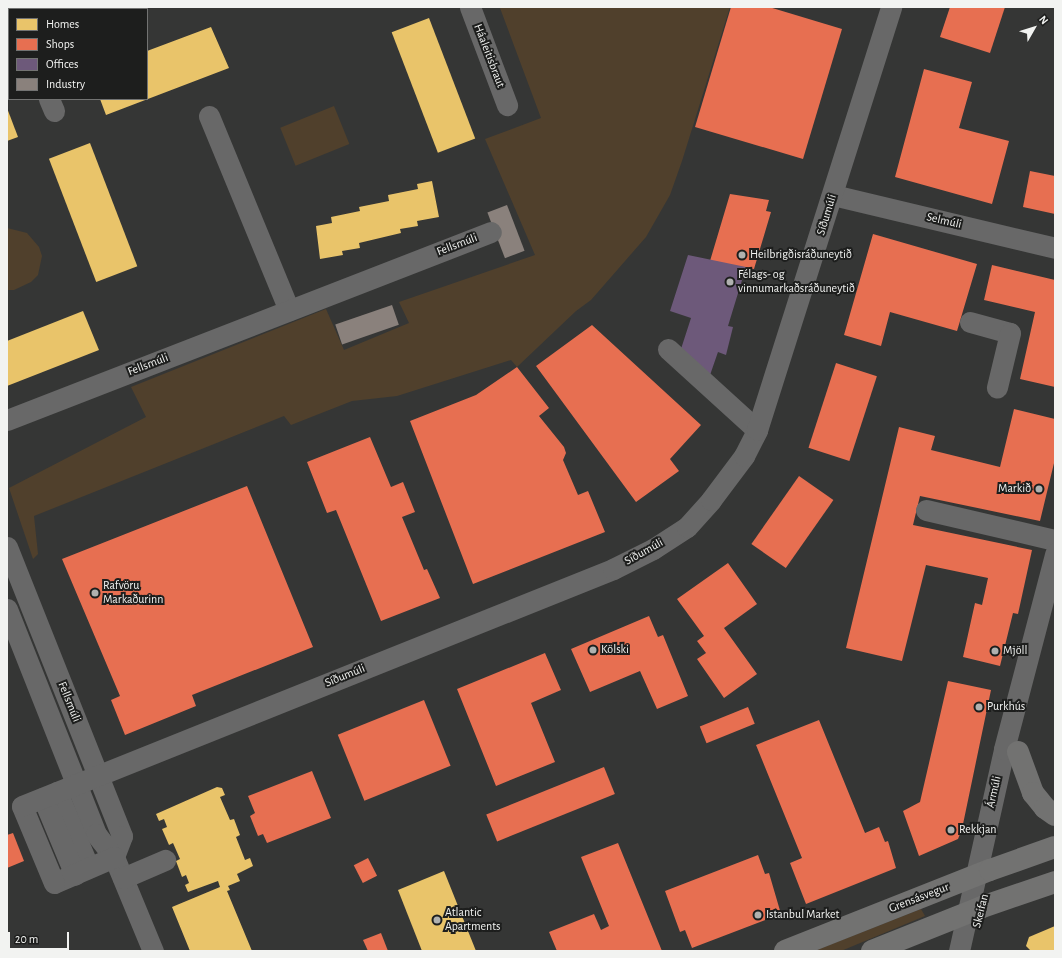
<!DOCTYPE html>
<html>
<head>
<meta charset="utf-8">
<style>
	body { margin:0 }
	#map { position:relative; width:1062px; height:958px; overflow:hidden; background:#353635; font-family:"Alegreya Sans",sans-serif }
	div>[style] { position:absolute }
	.green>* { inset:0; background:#50402c; transform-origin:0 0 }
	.homes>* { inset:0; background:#e9c46a; transform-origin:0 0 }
	.shops>* { inset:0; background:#e76f51; transform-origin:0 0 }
	.offices>* { inset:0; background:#6d597a }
	.industry>* { inset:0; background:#8a817c; transform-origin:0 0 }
	.minor>* { height:21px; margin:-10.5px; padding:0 10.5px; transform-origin:10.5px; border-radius:10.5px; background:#686868 }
	.major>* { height:22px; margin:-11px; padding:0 11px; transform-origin:11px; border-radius:11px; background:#727271 }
	.dots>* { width:11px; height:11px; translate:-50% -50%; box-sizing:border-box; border:2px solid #1d1e1d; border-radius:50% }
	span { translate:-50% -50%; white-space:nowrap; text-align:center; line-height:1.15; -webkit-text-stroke:4px #1d1e1d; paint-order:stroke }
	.street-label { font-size:12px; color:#f2f3f1 }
	.poi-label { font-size:12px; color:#f2f3f1 }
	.left { translate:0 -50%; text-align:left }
	.right { translate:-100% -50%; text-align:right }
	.frame { position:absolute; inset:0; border:8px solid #f2f3f1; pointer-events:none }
	.legend { position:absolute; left:8px; top:8px; width:140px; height:92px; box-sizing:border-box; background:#1d1e1d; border:1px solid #727372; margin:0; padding:5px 7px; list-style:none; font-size:12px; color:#f2f3f1 }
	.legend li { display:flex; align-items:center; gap:8px; height:20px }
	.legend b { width:20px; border:1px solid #727372 }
	.north { position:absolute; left:1014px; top:8px; width:40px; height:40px; -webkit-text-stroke:3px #1d1e1d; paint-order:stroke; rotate:51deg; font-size:11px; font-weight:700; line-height:16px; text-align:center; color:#f2f3f1 }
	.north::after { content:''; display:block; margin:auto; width:14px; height:18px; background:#f2f3f1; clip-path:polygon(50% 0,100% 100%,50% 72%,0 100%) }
	.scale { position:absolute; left:8px; top:932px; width:61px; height:18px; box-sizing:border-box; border:2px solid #f2f3f1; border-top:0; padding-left:5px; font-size:12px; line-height:14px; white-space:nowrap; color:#f2f3f1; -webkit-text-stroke:3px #1d1e1d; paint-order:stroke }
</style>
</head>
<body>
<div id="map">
	<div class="green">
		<div style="clip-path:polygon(730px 7px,682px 161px,670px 195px,646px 237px,591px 300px,576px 311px,517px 367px,511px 360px,397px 396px,352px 401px,291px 425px,284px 416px,34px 516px,38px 554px,33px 559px,9px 488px,146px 417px,131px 387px,326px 309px,344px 350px,409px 323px,399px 302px,535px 255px,485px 139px,541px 118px,500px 8px)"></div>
		<div style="left:334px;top:106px;width:41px;height:58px;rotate:68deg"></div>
		<div style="clip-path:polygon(7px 228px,27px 233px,39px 247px,42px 256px,38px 275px,31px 282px,14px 290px,7px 290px)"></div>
		<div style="clip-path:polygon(921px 909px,925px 916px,841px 951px,814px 951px)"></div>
	</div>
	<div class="homes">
		<div style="left:429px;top:18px;width:129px;height:40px;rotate:69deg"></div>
		<div style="clip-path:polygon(211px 27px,229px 68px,106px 115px,100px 99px,147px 99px,147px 51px)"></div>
		<div style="clip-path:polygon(7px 108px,18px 137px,7px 141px)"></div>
		<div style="left:90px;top:143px;width:132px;height:44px;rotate:69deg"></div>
		<div style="clip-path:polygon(432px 181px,439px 217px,417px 221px,418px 226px,400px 229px,401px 233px,359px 243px,360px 248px,342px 251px,343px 255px,320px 259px,316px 226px,332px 223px,331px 217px,360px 211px,359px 207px,389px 201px,388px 195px,418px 189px,417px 184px)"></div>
		<div style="clip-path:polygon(83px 311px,99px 350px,7px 386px,7px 341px)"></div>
		<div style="clip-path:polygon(217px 787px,222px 788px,225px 795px,220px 797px,230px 820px,234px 819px,240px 835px,236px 837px,245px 860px,250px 858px,253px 866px,237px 874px,240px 881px,228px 886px,230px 890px,227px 891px,252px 951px,190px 951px,172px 907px,220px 887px,218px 881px,188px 892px,185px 885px,189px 883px,186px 875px,182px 877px,176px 861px,180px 859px,173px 843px,169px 845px,162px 829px,167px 827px,164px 819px,159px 821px,156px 814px)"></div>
		<div style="clip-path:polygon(444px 871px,476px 951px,422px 951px,398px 890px)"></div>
		<div style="clip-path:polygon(1055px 926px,1055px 951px,1031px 951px,1026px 946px,1029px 937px)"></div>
	</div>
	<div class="shops">
		<div style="clip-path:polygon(731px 7px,769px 7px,842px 29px,803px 159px,695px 127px)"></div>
		<div style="clip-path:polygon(950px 7px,1005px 7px,990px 53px,940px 37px)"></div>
		<div style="clip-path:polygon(924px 69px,972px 82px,959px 128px,1009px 141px,992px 204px,895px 177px)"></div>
		<div style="clip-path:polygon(1030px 171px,1055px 176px,1055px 214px,1023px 207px)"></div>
		<div style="clip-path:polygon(730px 194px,769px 200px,766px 211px,771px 212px,754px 269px,710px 261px)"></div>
		<div style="clip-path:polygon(873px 234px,977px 264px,957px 331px,890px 312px,881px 346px,844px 335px)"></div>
		<div style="clip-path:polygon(992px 265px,1055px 280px,1055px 387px,1020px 379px,1035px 312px,984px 300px)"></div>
		<div style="clip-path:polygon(592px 325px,701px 425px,670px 459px,679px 471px,636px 502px,536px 366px)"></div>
		<div style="left:836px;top:363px;width:43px;height:89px;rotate:18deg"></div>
		<div style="clip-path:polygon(517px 367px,549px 408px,539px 416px,564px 447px,566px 453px,563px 460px,578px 495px,588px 491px,605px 532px,473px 584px,410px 421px,476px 395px)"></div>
		<div style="clip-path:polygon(1014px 409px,1055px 419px,1055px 459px,1040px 521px,920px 496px,913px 525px,1032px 550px,1018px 614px,1013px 613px,1000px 666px,963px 657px,975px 603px,982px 605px,988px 578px,926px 565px,902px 661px,846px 648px,899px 427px,935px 436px,931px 450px,1000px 467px)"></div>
		<div style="clip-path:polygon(370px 437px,391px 487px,403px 482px,415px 512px,402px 517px,424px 570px,427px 569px,440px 598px,381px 621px,336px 510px,327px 513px,307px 462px)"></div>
		<div style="left:799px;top:476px;width:42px;height:83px;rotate:35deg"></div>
		<div style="clip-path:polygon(247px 486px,313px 647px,192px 695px,196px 706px,125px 735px,111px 700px,120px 696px,62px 559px)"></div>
		<div style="clip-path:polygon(728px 563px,757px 604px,724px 628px,757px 674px,724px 698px,697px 659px,706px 653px,697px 641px,704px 636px,677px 599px)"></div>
		<div style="clip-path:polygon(649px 616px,658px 637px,663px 635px,688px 696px,657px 709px,640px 671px,590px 692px,571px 649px)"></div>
		<div style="clip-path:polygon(545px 653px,561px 690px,531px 703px,555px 762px,496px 786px,457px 689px)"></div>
		<div style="clip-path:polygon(948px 681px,991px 690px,962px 829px,958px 839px,919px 856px,903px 811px,920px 802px)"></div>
		<div style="left:424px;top:700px;width:71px;height:93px;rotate:68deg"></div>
		<div style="left:748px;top:707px;width:18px;height:52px;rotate:68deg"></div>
		<div style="clip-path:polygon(819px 720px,865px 833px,879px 827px,885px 842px,888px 841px,896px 868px,806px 904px,790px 863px,802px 858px,756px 745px)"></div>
		<div style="left:604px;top:767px;width:29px;height:127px;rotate:68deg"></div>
		<div style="clip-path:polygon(312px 771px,331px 818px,267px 843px,263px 834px,258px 836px,250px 816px,255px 813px,248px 796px)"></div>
		<div style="clip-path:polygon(13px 833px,24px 861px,7px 868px,7px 835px)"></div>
		<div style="clip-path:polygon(618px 843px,662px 951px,557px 951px,549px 932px,594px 914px,601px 930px,609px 926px,581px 857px)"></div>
		<div style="clip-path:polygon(758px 855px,765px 874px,769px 873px,781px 914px,692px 948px,685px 930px,680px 932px,665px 891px)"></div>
		<div style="left:368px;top:858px;width:20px;height:16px;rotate:63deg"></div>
		<div style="clip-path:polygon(381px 933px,388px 951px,368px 951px,363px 940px)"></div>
	</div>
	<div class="offices">
		<div style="clip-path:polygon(688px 255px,746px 267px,728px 326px,733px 327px,726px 355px,718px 352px,709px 378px,680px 352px,691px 318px,670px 311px)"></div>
	</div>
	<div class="industry">
		<div style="left:507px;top:205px;width:49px;height:21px;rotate:69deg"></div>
		<div style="left:392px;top:305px;width:21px;height:60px;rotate:71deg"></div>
	</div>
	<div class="minor">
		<div style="left:14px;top:7px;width:2px;rotate:63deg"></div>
		<div style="left:470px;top:7px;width:105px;rotate:69.3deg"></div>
		<div style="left:49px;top:99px;width:13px;rotate:67deg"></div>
		<div style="left:209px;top:116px;width:210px;rotate:67.6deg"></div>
		<div style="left:833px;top:195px;width:228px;rotate:13.4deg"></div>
		<div style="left:970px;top:322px;width:41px;rotate:15.4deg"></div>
		<div style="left:1010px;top:333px;width:56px;rotate:103.5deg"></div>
		<div style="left:668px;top:349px;width:120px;rotate:42.3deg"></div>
		<div style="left:7px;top:420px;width:519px;rotate:-21.23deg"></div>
		<div style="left:926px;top:510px;width:132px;rotate:13.1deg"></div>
		<div style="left:7px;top:547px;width:311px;rotate:68.3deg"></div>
		<div style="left:122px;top:836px;width:22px;rotate:111deg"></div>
		<div style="left:7px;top:609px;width:242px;rotate:68.4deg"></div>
		<div style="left:96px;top:834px;width:29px;rotate:52deg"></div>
		<div style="left:114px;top:857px;width:102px;rotate:67.5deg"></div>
		<div style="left:57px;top:792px;width:82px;rotate:67.2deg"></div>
		<div style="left:43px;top:798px;width:83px;rotate:67.4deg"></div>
		<div style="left:114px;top:857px;width:65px;rotate:156.6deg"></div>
		<div style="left:54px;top:883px;width:83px;rotate:-112.6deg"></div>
		<div style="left:22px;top:806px;width:637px;rotate:-21.85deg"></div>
		<div style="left:613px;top:569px;width:45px;rotate:-26.6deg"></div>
		<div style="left:653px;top:549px;width:40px;rotate:-32.9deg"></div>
		<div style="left:687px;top:527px;width:36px;rotate:-48deg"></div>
		<div style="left:711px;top:500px;width:55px;rotate:-53.1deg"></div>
		<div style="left:744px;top:456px;width:29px;rotate:-63deg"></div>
		<div style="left:757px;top:430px;width:444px;rotate:-72.4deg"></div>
		<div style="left:123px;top:878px;width:46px;rotate:-23.2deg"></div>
		<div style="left:959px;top:951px;width:207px;rotate:-77.4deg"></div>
		<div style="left:1004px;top:749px;width:202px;rotate:-75.3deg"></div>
	</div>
	<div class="major">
		<div style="left:1018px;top:752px;width:44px;rotate:69.9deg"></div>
		<div style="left:1033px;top:793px;width:19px;rotate:51deg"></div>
		<div style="left:1045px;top:808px;width:12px;rotate:35deg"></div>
		<div style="left:785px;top:951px;width:220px;rotate:-21.6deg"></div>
		<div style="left:990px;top:870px;width:69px;rotate:-19.5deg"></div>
		<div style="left:872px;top:951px;width:118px;rotate:-21.8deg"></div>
		<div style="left:982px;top:907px;width:77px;rotate:-18.9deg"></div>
	</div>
	<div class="dots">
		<div style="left:742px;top:255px;background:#b0b1af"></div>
		<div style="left:730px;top:282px;background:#b0b1af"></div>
		<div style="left:1039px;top:489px;background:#b0b1af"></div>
		<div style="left:95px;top:593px;background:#b0b1af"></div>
		<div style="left:593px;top:650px;background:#b0b1af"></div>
		<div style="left:995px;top:651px;background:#b0b1af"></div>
		<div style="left:979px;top:707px;background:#b0b1af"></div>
		<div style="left:951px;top:830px;background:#b0b1af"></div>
		<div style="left:758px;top:915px;background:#b0b1af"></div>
		<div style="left:437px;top:920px;background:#b0b1af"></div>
	</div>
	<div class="street-label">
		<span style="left:489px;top:56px;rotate:69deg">Háaleitisbraut</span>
		<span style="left:827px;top:215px;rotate:-73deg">Síðumúli</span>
		<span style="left:944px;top:221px;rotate:13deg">Selmúli</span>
		<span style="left:457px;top:245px;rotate:-21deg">Fellsmúli</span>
		<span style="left:148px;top:365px;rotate:-21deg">Fellsmúli</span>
		<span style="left:644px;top:552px;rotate:-29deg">Síðumúli</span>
		<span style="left:345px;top:676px;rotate:-22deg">Síðumúli</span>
		<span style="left:69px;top:702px;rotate:68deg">Fellsmúli</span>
		<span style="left:994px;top:792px;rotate:-77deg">Ármúli</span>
		<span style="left:919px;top:898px;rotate:-21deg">Grensásvegur</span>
		<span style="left:981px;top:911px;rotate:-76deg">Skeifan</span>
	</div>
	<div class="poi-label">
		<span class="left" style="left:750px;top:255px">Heilbrigðisráðuneytið</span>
		<span class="left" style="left:738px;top:282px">Félags- og<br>vinnumarkaðsráðuneytið</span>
		<span class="right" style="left:1031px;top:489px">Markið</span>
		<span class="left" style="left:103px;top:593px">Rafvöru<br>Markaðurinn</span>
		<span class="left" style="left:601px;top:650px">Kölski</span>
		<span class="left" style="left:1003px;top:651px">Mjöll</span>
		<span class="left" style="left:987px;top:707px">Purkhús</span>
		<span class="left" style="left:959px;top:830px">Rekkjan</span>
		<span class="left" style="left:445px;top:920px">Atlantic<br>Apartments</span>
		<span class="left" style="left:766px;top:915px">Istanbul Market</span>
	</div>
	<div class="frame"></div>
	<ul class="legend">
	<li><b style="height:11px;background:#e9c46a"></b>Homes</li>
	<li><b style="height:11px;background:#e76f51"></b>Shops</li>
	<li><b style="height:11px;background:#6d597a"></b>Offices</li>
	<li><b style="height:11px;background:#8a817c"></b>Industry</li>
	</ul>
	<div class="north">N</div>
	<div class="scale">20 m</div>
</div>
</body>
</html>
